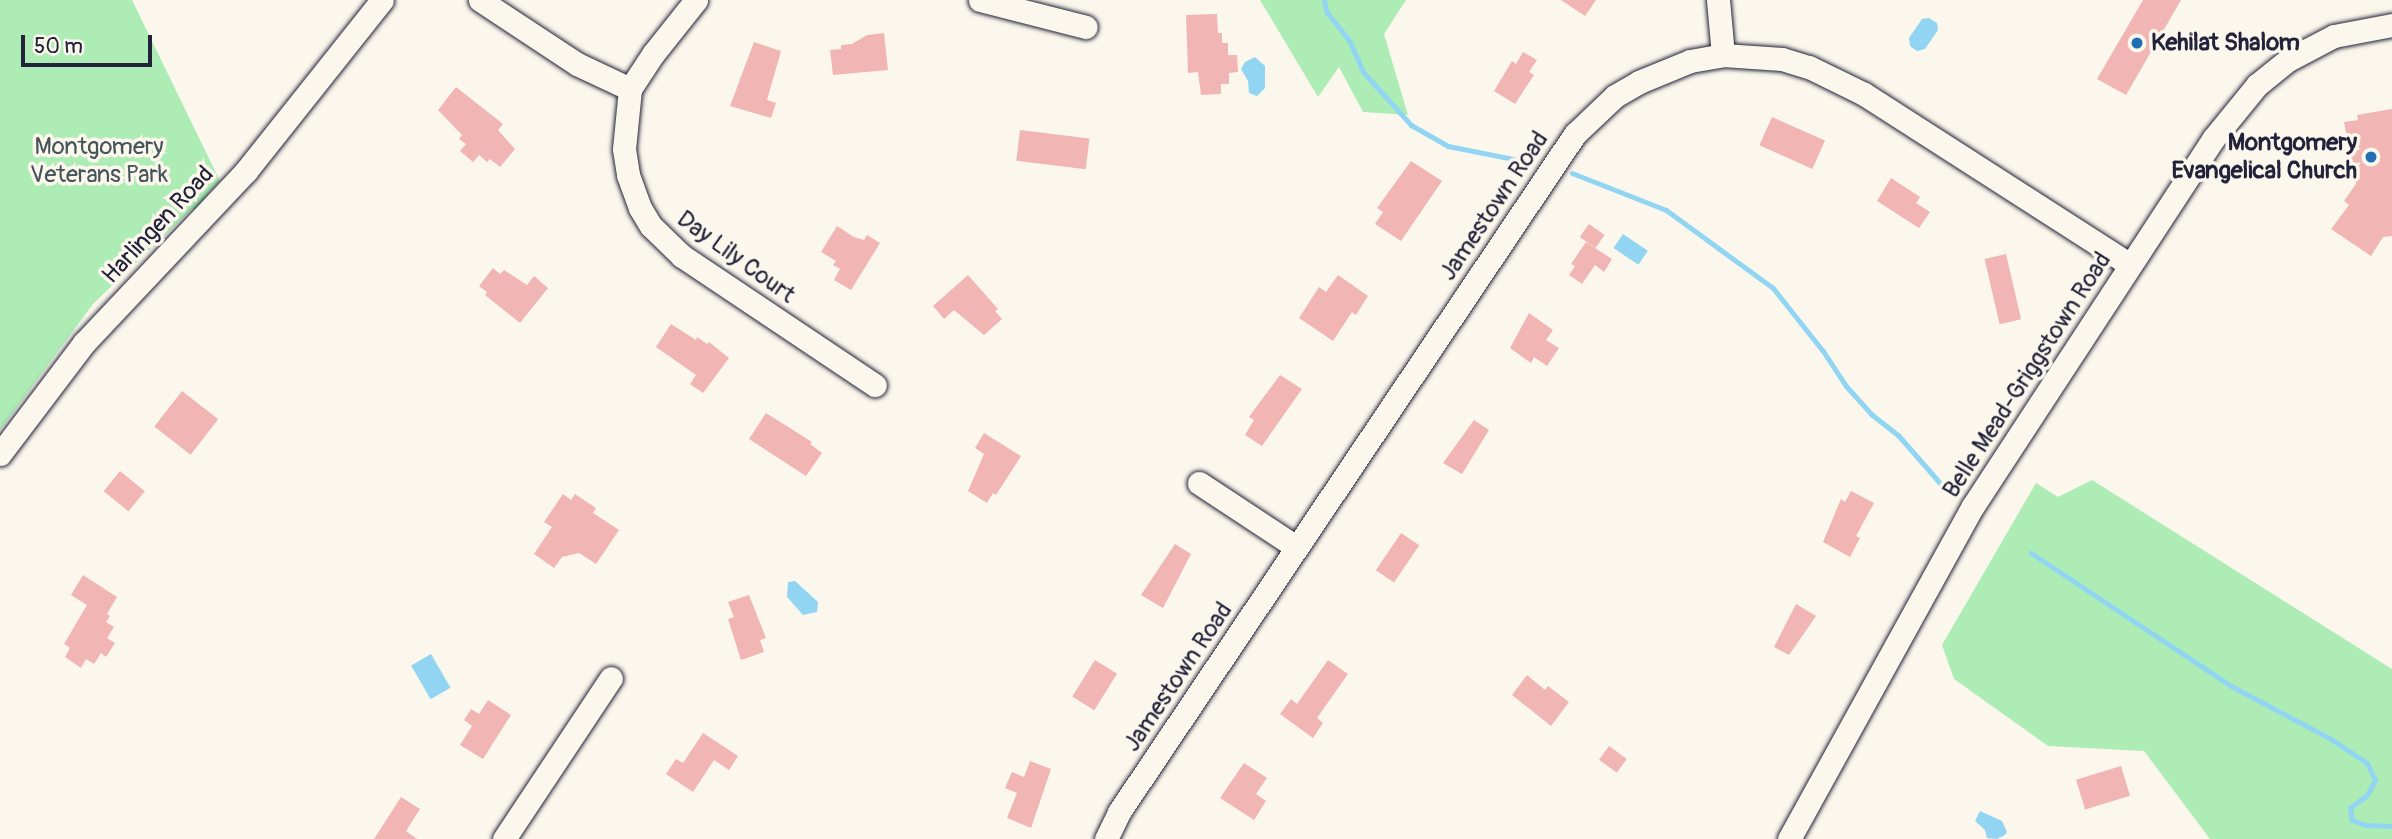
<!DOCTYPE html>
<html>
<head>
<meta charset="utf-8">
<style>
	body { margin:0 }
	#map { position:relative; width:2392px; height:839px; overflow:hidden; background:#fbf7ec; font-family:Pangolin,sans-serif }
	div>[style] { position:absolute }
	.green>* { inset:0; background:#adedb5 }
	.water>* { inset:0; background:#91d5f3; transform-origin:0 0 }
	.stream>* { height:5px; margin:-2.5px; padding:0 2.5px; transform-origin:2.5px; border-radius:2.5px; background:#91d5f3 }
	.building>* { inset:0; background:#f1b5b3; transform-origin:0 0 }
	.roads { filter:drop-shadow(0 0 2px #22223b) drop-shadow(0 0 2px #22223b) }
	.minor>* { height:23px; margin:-11.5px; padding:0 11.5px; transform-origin:11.5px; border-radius:11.5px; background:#fbf7ec }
	.dots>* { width:19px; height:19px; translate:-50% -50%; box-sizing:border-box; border:4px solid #fbf7ec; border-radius:50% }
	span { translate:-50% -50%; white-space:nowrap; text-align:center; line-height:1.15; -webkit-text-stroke:7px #fbf7ec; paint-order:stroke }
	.poi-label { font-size:24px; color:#22223b; font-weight:700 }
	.left { translate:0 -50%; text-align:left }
	.right { translate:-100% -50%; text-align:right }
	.park-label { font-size:24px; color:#45555a }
	.street-label { font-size:24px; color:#22223b }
	.scale { position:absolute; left:21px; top:35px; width:131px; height:32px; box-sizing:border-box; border:4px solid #22223b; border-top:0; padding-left:9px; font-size:21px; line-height:24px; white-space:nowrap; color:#22223b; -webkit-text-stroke:5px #fbf7ec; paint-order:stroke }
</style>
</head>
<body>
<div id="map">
	<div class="green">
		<div style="clip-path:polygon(0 0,132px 0,220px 181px,209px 192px,201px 209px,192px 209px,93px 304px,0 430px)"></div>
		<div style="clip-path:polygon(1260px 0,1406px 0,1384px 34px,1408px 115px,1363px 112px,1339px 67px,1318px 97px)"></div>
		<div style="clip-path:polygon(2092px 480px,2392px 669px,2392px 839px,2210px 839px,2144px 751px,2048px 746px,1954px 679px,1942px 645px,2036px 483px,2058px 497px)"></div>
	</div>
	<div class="water">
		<div style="clip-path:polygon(1929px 18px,1937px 23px,1938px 30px,1925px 49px,1917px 51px,1910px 46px,1909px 38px,1922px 19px)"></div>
		<div style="clip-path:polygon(1255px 57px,1265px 66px,1265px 88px,1257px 96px,1249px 93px,1248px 81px,1241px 69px,1245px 62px)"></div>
		<div style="left:1623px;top:234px;width:30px;height:17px;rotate:34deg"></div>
		<div style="clip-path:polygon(795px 581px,818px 602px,817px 612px,803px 615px,787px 597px,788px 582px)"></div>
		<div style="left:431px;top:654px;width:39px;height:23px;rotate:60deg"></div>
		<div style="clip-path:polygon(1980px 811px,2002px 821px,2007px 832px,2005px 835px,1997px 839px,1987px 838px,1985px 830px,1975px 821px)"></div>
	</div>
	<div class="stream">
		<div style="left:1324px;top:0;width:11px;rotate:80deg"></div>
		<div style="left:1326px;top:11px;width:37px;rotate:52deg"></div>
		<div style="left:1349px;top:40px;width:36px;rotate:66deg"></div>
		<div style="left:1364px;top:73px;width:70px;rotate:47.9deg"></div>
		<div style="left:1411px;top:125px;width:43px;rotate:29.6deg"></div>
		<div style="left:1448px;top:146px;width:76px;rotate:11.3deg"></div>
		<div style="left:1572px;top:173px;width:101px;rotate:21.5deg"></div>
		<div style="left:1666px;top:210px;width:132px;rotate:36.1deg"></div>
		<div style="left:1773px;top:288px;width:80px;rotate:51.6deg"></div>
		<div style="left:1823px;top:351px;width:42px;rotate:56.7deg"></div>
		<div style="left:1846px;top:386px;width:38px;rotate:48deg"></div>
		<div style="left:1871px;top:414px;width:34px;rotate:38deg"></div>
		<div style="left:1898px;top:435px;width:73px;rotate:48.9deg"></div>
		<div style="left:2031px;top:553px;width:240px;rotate:33.6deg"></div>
		<div style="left:2231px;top:686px;width:113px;rotate:27.9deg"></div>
		<div style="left:2331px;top:739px;width:43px;rotate:33.7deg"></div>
		<div style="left:2367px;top:763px;width:19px;rotate:65deg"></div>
		<div style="left:2375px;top:780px;width:17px;rotate:118deg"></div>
		<div style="left:2367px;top:795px;width:21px;rotate:143deg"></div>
		<div style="left:2350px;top:808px;width:12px;rotate:81deg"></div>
		<div style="left:2352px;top:820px;width:14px;rotate:21deg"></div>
		<div style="left:2365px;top:825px;width:27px;rotate:2deg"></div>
	</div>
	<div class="building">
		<div style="clip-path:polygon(1561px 0,1596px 0,1585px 16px)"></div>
		<div style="clip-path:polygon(2143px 0,2181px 0,2126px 95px,2097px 79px)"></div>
		<div style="clip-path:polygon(1217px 14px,1218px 33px,1222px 33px,1222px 43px,1228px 43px,1228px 55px,1237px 55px,1238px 72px,1229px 73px,1229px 84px,1221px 84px,1221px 94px,1201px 95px,1198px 72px,1188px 73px,1186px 15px)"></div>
		<div style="clip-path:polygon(884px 33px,888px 70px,833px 75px,830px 50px,841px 49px,841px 45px,852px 44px,867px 35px)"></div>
		<div style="clip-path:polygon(754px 42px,781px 51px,767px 100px,776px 103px,771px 118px,730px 106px)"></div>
		<div style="clip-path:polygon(1523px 52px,1537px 60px,1529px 72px,1534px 75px,1515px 104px,1494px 91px,1512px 61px,1516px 64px)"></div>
		<div style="clip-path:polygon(456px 87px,503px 124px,498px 130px,515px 149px,500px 167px,490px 159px,487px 162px,479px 155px,473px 162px,460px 151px,466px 144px,459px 139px,462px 135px,438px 110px)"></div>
		<div style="clip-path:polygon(2392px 109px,2392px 236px,2383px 237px,2371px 256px,2331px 229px,2349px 205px,2344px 201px,2356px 184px,2344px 122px,2358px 120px,2357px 115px)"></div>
		<div style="left:1772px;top:117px;width:58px;height:31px;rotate:24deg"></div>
		<div style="left:1020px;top:130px;width:70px;height:31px;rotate:7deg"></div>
		<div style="clip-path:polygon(1411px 161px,1442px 181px,1401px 241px,1375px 224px,1383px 212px,1377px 208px)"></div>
		<div style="clip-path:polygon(1891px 178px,1920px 197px,1916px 203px,1930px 212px,1919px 228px,1877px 201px)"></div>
		<div style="left:1589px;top:224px;width:19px;height:16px;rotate:35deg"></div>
		<div style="clip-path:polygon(837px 226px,854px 237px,864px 240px,867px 235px,880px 243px,851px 290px,834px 280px,840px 269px,833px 265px,836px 261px,821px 252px)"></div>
		<div style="clip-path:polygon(1586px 242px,1612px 259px,1604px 272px,1595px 265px,1582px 284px,1569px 275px,1575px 266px,1571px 264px)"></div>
		<div style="left:2006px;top:254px;width:67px;height:22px;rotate:77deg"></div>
		<div style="clip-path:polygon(493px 268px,500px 274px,504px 270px,527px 285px,534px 276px,548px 288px,520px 323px,485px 295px,487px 292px,479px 286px)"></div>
		<div style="clip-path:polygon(968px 275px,998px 309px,995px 311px,1002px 319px,984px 335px,954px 310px,944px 319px,933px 306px)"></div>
		<div style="clip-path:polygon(1338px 275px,1368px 296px,1356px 315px,1352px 312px,1333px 341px,1299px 318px,1319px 287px,1326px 292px)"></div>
		<div style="clip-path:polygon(1529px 313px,1553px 330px,1546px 340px,1559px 348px,1547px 366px,1534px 357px,1531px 363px,1510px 348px)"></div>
		<div style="clip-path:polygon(671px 324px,696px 340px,697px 337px,707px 344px,709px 342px,729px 358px,703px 393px,690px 384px,696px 375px,656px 347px)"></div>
		<div style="clip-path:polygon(1280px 375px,1302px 389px,1262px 446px,1245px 435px,1254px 420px,1249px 417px)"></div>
		<div style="left:182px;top:391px;width:46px;height:45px;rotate:38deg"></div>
		<div style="clip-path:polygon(766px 413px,812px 442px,810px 444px,822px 453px,806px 476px,749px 439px)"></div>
		<div style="clip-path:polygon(1474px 420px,1489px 430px,1462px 474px,1443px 463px)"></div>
		<div style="clip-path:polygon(984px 433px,1021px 456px,996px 495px,993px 493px,987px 503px,968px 491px,984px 454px,975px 448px)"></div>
		<div style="left:120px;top:471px;width:32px;height:26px;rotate:39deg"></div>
		<div style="clip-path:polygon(1851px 491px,1874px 503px,1856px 536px,1860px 538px,1850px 557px,1823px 542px,1841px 499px,1845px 502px)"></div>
		<div style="clip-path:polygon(563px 494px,571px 500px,575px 494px,596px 508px,593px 513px,619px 530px,596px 564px,579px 553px,562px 557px,554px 568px,534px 554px,552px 527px,544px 522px)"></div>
		<div style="left:1401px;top:533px;width:22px;height:45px;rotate:34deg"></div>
		<div style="clip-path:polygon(1175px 544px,1191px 554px,1163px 608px,1141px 595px)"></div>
		<div style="clip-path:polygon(83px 575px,117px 597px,107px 614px,110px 616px,106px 622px,114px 627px,107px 638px,115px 643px,106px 657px,101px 653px,94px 664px,86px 659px,81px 668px,65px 657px,70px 648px,64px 644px,87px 605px,71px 595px)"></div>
		<div style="clip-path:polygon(749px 595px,766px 638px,760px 640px,764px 652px,741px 660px,728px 619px,734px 617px,728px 602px)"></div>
		<div style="clip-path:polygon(1796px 604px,1816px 616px,1789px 655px,1774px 647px)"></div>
		<div style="left:1095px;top:660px;width:26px;height:43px;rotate:32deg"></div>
		<div style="clip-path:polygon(1328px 660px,1348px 674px,1317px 718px,1323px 723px,1313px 738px,1280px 714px,1291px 699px,1297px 704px)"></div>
		<div style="clip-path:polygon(1527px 675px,1545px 690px,1548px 686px,1569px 702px,1551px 726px,1512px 695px)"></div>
		<div style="clip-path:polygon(488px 700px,511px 715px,483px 759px,460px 745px,472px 726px,464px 720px,471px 709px,479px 714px)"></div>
		<div style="clip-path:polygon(703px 733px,738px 756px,729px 770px,714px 760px,693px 792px,666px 774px,676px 759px,683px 763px)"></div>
		<div style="left:1609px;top:746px;width:22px;height:17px;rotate:36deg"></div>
		<div style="clip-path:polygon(1030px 761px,1051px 769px,1031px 828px,1007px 818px,1017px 793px,1005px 788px,1012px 772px,1024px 777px)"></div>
		<div style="clip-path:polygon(1244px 763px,1267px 778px,1256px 794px,1266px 801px,1254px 820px,1220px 798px)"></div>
		<div style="left:2121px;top:766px;width:31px;height:47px;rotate:73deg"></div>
		<div style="clip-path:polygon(401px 797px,420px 809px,406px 831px,417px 839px,374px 839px)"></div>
	</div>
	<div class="roads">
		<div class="minor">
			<div style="left:480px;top:0;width:116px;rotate:33.4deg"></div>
			<div style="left:577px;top:64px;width:59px;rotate:25.3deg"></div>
			<div style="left:696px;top:0;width:69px;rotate:128.5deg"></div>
			<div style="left:653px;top:54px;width:42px;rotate:123.3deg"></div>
			<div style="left:630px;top:89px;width:60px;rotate:95.7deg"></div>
			<div style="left:624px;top:149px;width:26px;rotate:81deg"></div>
			<div style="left:628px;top:175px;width:35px;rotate:70deg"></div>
			<div style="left:640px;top:208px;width:21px;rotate:59deg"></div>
			<div style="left:651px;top:226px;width:43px;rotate:44.1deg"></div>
			<div style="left:682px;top:256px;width:232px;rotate:33.8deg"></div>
			<div style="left:980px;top:0;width:109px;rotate:14.3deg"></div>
			<div style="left:1718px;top:0;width:55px;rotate:84.8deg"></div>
			<div style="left:0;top:454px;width:139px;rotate:-52.9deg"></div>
			<div style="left:84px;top:343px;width:236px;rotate:-46.7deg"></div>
			<div style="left:246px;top:171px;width:218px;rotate:-51.5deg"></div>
			<div style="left:1199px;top:483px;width:116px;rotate:33.4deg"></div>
			<div style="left:504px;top:839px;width:193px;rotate:-56.4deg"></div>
			<div style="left:1106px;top:839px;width:30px;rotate:-64deg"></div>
			<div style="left:1119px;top:812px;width:817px;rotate:-56.08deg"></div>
			<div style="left:1575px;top:134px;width:55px;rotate:-43.5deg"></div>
			<div style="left:1615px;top:96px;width:28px;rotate:-30deg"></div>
			<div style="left:1639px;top:82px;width:55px;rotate:-22.4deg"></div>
			<div style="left:1690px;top:61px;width:34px;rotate:-10deg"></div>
			<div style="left:1723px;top:55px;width:59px;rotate:3.9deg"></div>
			<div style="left:1782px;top:59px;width:28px;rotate:17deg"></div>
			<div style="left:1809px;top:67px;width:61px;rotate:26.1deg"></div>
			<div style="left:1864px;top:94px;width:316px;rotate:32.7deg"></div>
			<div style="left:1789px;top:839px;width:380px;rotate:-61.1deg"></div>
			<div style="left:1973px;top:506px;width:439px;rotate:-56.8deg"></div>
			<div style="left:2213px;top:139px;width:70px;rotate:-50.8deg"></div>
			<div style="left:2257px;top:85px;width:40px;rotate:-39deg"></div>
			<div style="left:2288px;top:60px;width:52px;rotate:-27.6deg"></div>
			<div style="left:2334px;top:36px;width:59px;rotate:-10.7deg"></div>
		</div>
	</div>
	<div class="dots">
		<div style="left:2137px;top:43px;background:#1f6fb2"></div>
		<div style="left:2371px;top:157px;background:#1f6fb2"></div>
	</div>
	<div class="poi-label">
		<span class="left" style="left:2151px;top:43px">Kehilat Shalom</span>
		<span class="right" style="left:2357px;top:157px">Montgomery<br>Evangelical Church</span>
	</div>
	<div class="park-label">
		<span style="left:99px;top:161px">Montgomery<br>Veterans Park</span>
	</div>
	<div class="street-label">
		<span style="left:1494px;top:206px;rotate:-56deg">Jamestown Road</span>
		<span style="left:158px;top:225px;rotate:-47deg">Harlingen Road</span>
		<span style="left:736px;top:257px;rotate:36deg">Day Lily Court</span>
		<span style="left:2027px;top:375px;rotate:-57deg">Belle Mead-Griggstown Road</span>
		<span style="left:1178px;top:677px;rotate:-56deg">Jamestown Road</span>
	</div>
	<div class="scale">50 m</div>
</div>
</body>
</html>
